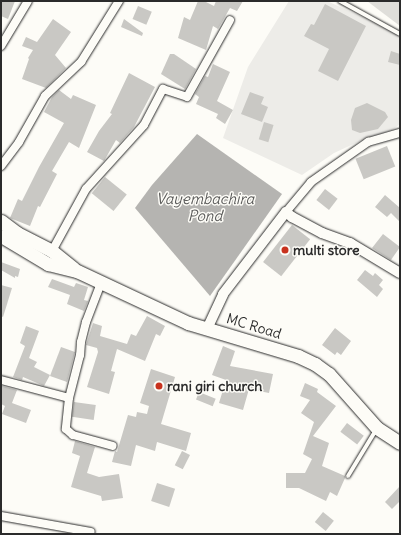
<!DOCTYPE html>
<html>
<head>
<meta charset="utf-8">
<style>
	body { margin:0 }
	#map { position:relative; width:401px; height:535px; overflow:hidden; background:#fdfcf7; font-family:Delius,sans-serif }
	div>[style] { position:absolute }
	.built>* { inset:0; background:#edece8 }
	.green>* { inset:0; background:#dfdeda }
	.water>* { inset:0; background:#b5b4b1 }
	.building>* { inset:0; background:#c9c8c4; transform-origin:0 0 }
	.roads { filter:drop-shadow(0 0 1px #2b2b2b) drop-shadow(0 0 1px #2b2b2b) }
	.service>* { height:4px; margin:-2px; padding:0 2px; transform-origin:2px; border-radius:2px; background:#fdfcf7 }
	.minor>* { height:8px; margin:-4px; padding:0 4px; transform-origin:4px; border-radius:4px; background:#fdfcf7 }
	.tertiary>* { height:10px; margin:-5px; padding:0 5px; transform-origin:5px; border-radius:5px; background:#fdfcf7 }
	.primary>* { height:13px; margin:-6.5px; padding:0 6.5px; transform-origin:6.5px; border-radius:6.5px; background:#fdfcf7 }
	.dots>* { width:11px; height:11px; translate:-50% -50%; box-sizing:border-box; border:2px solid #fdfcf7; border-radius:50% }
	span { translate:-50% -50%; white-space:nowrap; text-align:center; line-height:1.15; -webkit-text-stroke:3px #fdfcf7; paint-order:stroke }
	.poi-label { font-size:14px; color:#2b2b2b; font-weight:700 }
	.left { translate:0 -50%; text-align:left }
	.street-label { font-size:14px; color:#2b2b2b }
	.water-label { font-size:15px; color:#5b5b5a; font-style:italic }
	.frame { position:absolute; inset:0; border:2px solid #2b2b2b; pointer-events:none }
</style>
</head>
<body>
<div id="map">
	<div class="built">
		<div style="clip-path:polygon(289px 1px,327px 1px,400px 34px,400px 124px,392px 130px,360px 141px,334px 153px,302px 175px,223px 138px,248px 67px)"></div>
	</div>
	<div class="green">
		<div style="clip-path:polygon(367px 1px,400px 1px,400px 26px)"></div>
	</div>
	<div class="water">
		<div style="clip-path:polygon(197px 134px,282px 194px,210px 296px,135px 208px,152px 185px)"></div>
	</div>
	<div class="building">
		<div style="clip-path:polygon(1px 1px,15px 1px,8px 19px,1px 16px)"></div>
		<div style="clip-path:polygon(198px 1px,204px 1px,214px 6px,216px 1px,243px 1px,237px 11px,230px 8px,218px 29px,213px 26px,206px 50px,178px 38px,184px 17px,190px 20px)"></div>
		<div style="clip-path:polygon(325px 4px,366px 26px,338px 81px,318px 71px,329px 49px,304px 36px,311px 24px,314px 25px)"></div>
		<div style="left:138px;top:6px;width:15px;height:14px;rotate:23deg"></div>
		<div style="clip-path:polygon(53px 19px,71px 32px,55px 55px,66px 68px,46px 88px,22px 79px,29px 59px,28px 58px,33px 50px,22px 46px,26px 37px,37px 42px)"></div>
		<div style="clip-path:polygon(124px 19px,143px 33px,142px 36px,121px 27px)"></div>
		<div style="clip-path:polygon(391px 51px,400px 54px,400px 65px,388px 62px)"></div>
		<div style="clip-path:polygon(170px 54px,174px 54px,196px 69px,185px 89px,161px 74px)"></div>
		<div style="clip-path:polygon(213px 64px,230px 72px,217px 101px,233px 110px,225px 124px,216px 118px,218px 114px,196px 104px,199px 97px,195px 94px,205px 76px,208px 77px)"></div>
		<div style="clip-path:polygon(129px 73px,155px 87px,134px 127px,120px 143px,116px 140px,104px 161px,87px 152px,99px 131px,112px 114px,110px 113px)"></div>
		<div style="clip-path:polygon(59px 90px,71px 99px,73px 95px,96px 105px,79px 148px,69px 142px,52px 171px,57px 174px,40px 207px,38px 206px,30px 226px,10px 218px,18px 199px,22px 201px,39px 167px,64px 123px,44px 112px,52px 97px)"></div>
		<div style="clip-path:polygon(250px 92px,264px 97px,261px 104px,268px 107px,262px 122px,241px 114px)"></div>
		<div style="clip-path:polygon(367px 103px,385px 112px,388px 117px,378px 129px,360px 133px,352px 130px,351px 120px,355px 108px)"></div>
		<div style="left:264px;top:122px;width:10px;height:18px;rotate:17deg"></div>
		<div style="left:387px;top:146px;width:22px;height:34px;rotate:68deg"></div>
		<div style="left:105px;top:177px;width:28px;height:21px;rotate:39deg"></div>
		<div style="left:325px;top:189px;width:16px;height:14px;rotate:38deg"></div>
		<div style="clip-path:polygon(385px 195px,400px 208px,400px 222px,391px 213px,387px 217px,375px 207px)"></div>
		<div style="left:292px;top:225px;width:23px;height:47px;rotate:38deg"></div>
		<div style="clip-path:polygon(383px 234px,400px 247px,391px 260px,372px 248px)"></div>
		<div style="clip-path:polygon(1px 262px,20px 269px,18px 277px,15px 276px,15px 278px,1px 270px)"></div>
		<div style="clip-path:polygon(365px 270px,373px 276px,375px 273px,383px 280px,379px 285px,383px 289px,377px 297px,357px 280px)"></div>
		<div style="clip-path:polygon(52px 279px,74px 287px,76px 283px,88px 287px,84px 300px,88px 301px,84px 311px,67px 304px,70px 295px,48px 287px)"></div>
		<div style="clip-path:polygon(1px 285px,12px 288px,3px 317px,1px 316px)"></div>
		<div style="clip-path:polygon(147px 316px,165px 326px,160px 336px,156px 334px,145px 361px,117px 349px,111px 371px,115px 372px,109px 394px,87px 387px,98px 352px,97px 348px,86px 345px,93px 323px,102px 326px,100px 336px,127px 344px,131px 334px,136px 336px)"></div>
		<div style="clip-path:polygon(26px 326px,39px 331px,29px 358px,37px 362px,34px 367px,50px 375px,44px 386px,23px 377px,22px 380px,13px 377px,25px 346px,20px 343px)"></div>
		<div style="clip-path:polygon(335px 328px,351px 341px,341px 355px,337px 352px,335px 355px,322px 345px)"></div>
		<div style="clip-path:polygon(223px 346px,235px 351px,230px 366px,273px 374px,269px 393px,249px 389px,243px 410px,219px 403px,226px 380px,212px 375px)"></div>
		<div style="clip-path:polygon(61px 347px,75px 352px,67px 382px,50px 376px)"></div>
		<div style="clip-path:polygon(151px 369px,175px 377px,161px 424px,191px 433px,186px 451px,157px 442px,155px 451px,136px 445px,131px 466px,112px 462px,115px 451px,117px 452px,128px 415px,136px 417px,137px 412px,147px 414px,149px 406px,140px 403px)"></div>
		<div style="clip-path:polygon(305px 383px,318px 389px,317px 392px,336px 406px,313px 436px,329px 443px,322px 466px,345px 476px,345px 478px,337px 496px,330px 492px,326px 501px,299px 488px,286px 488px,286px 473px,305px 473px,312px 459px,303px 454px,314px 422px,301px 413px,310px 400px,300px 396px)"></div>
		<div style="clip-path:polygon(2px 386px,17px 390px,12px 403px,31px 410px,26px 423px,2px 414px,5px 406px,1px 404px)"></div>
		<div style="left:199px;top:392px;width:18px;height:8px;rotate:22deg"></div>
		<div style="left:74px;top:402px;width:22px;height:15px;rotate:8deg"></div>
		<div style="left:347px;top:423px;width:21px;height:11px;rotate:37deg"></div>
		<div style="clip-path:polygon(75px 441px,95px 447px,87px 473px,99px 477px,119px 474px,123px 498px,102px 501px,101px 496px,71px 487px,80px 456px,72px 453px)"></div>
		<div style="left:182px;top:451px;width:9px;height:16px;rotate:27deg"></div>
		<div style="left:157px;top:483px;width:19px;height:19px;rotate:18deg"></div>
		<div style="clip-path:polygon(400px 486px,400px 501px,392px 509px,385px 502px)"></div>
		<div style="left:323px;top:512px;width:14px;height:13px;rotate:39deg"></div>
	</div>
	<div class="roads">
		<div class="service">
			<div style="left:340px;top:1px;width:68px;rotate:28.8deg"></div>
			<div style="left:348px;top:476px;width:54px;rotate:-58.7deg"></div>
		</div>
		<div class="minor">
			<div style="left:1px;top:46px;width:52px;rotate:-59deg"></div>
			<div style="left:1px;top:166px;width:30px;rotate:-53deg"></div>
			<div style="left:19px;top:142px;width:53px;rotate:-60.5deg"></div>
			<div style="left:45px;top:96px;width:50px;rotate:-43.4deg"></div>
			<div style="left:81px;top:62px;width:72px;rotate:-58.1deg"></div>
			<div style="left:286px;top:212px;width:39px;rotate:-50deg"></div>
			<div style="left:311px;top:182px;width:70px;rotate:-35.1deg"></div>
			<div style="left:368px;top:142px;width:33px;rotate:-16deg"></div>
			<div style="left:52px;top:251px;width:71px;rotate:-61.3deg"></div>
			<div style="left:86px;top:189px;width:86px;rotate:-47.8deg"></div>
			<div style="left:144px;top:125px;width:41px;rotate:-62.2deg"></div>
			<div style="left:163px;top:89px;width:25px;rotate:18deg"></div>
			<div style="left:187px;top:97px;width:88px;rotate:-60.8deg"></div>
			<div style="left:101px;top:283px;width:42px;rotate:111deg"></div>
			<div style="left:86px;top:322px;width:21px;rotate:104deg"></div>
			<div style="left:81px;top:342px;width:13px;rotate:94deg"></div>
			<div style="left:80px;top:355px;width:44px;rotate:104.3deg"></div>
			<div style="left:69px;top:398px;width:31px;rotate:96deg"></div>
			<div style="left:66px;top:429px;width:9px;rotate:41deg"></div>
			<div style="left:73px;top:435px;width:41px;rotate:15.4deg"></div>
			<div style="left:1px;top:380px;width:70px;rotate:14.8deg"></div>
			<div style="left:1px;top:516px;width:91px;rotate:10.1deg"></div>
		</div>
		<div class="tertiary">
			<div style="left:207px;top:329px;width:38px;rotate:-65deg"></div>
			<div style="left:223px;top:294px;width:103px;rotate:-52.5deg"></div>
			<div style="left:286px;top:212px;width:8px;rotate:40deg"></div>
			<div style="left:292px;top:217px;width:34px;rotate:28deg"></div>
			<div style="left:322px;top:233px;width:30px;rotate:20deg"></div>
			<div style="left:350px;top:243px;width:58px;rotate:31deg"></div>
		</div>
		<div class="primary">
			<div style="left:1px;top:221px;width:20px;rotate:37deg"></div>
			<div style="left:17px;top:233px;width:39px;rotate:27deg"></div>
			<div style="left:52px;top:251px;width:28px;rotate:39deg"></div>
			<div style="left:1px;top:236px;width:55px;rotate:30.8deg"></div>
			<div style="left:48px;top:264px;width:30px;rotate:14deg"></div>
			<div style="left:77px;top:271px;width:123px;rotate:25.1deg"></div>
			<div style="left:188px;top:323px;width:115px;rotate:16.7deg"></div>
			<div style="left:298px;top:356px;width:19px;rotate:25deg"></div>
			<div style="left:315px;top:364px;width:17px;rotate:36deg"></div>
			<div style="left:329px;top:374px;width:72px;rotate:48.4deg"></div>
			<div style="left:377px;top:428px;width:27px;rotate:33deg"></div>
		</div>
	</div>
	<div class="dots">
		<div style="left:285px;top:250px;background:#c8321e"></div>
		<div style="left:159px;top:386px;background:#c8321e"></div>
	</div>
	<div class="poi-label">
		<span class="left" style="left:293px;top:250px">multi store</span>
		<span class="left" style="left:167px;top:386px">rani giri church</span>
	</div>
	<div class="street-label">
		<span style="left:254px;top:326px;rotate:17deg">MC Road</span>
	</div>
	<div class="water-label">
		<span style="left:205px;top:207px">Vayembachira<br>Pond</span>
	</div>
	<div class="frame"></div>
</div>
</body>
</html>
